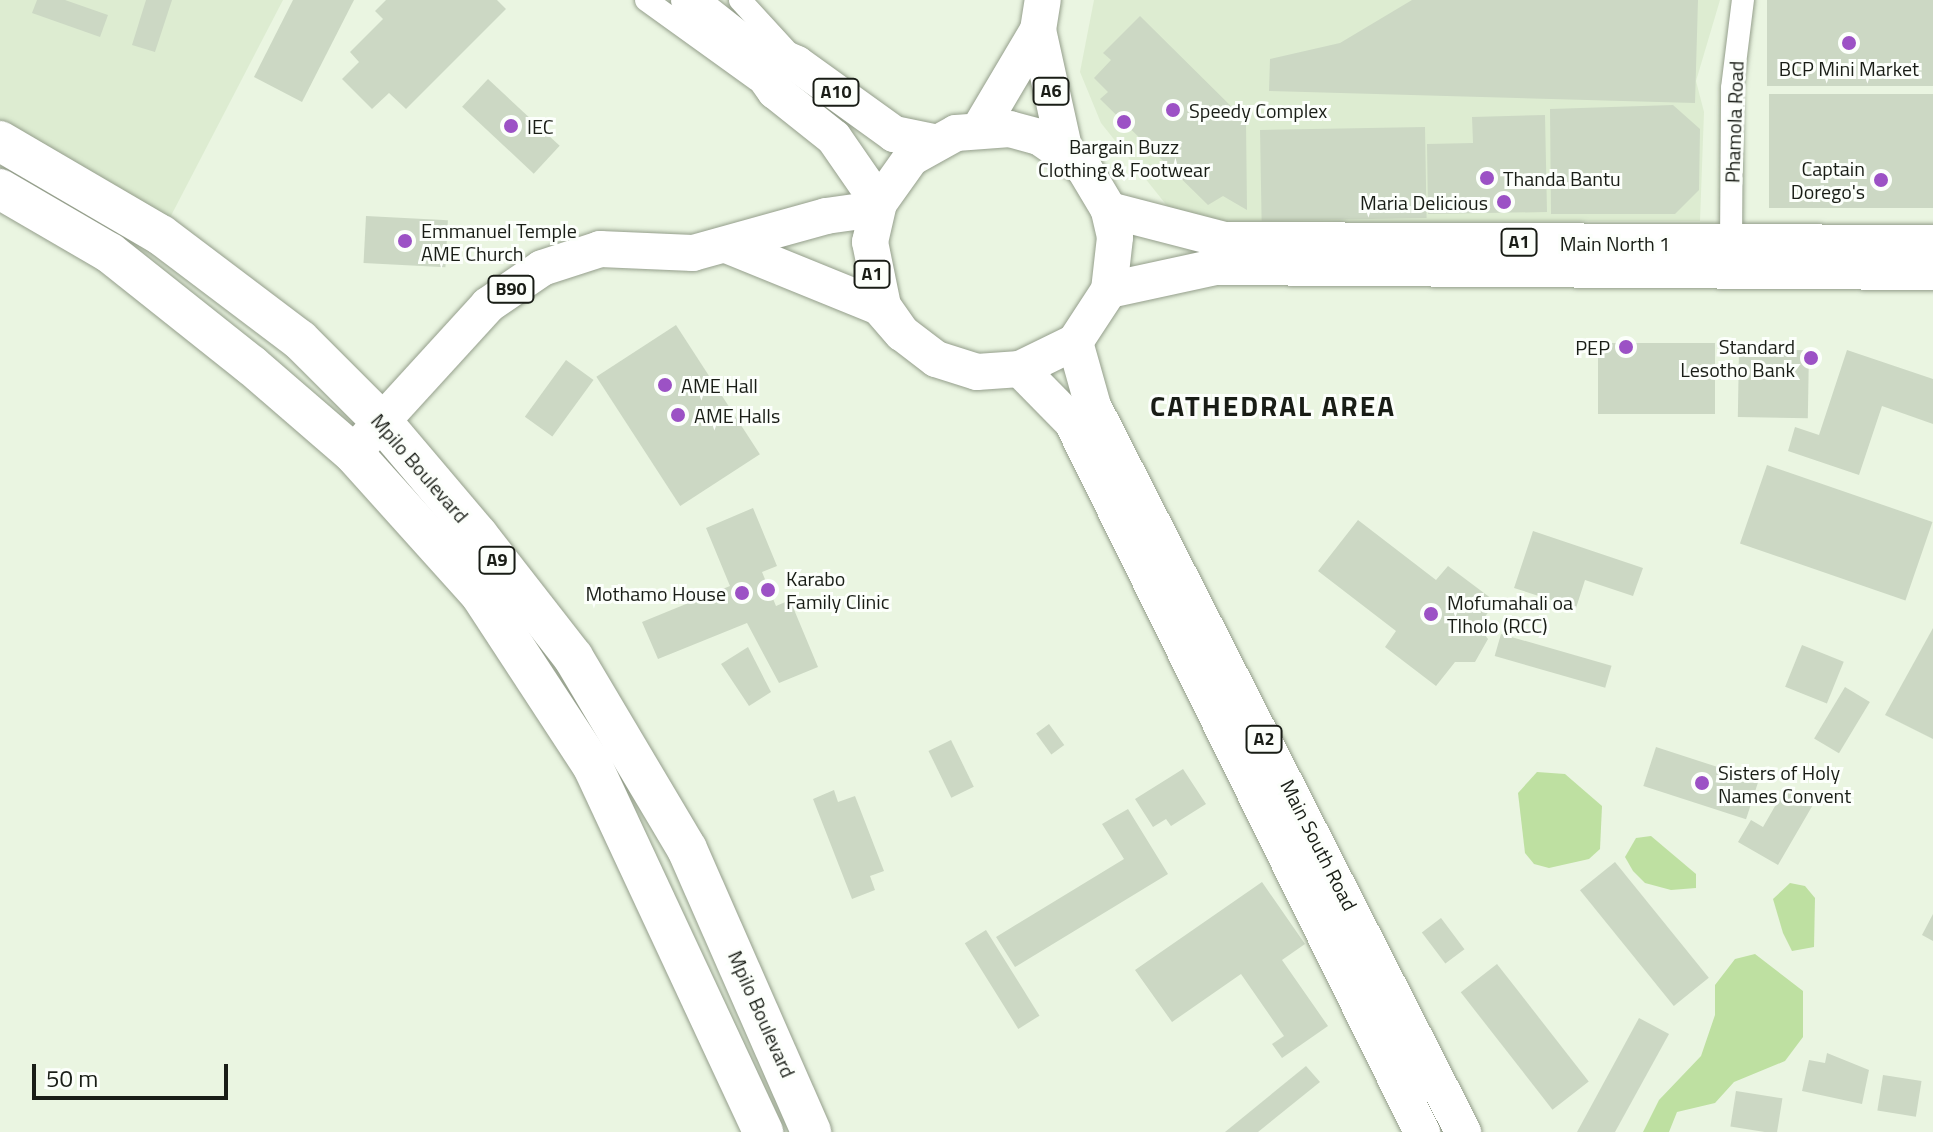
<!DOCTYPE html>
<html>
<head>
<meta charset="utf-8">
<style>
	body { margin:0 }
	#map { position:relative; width:1933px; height:1132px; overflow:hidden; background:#eaf5e1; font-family:"Titillium Web",sans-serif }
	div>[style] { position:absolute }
	.built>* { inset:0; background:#ddecd1 }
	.green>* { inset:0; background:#bee0a1 }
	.building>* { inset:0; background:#ccd8c4; transform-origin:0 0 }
	.roads { filter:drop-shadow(0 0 2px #949e8b) drop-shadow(0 0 2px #949e8b) }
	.street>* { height:22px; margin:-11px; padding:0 11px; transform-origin:11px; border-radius:11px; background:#fff }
	.primary>* { height:36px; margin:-18px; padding:0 18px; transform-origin:18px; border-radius:18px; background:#fff }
	.highway>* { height:40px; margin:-20px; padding:0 20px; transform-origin:20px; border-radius:20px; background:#fff }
	.dots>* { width:22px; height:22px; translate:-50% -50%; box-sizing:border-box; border:4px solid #fcfffb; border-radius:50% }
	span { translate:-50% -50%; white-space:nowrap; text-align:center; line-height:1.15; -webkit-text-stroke:6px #fcfffb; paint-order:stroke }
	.shield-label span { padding:2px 6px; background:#fcfffb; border:2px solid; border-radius:6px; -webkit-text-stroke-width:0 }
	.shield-label { font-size:18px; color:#191d16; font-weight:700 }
	.poi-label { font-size:20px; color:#191d16 }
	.left { translate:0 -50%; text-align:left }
	.right { translate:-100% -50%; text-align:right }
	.street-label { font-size:20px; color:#191d16 }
	.district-label { font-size:28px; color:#191d16; font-weight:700; letter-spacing:2px }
	.scale { position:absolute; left:32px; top:1064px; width:196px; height:36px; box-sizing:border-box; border:4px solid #191d16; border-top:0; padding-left:10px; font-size:24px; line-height:28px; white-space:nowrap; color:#191d16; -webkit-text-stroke:6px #fcfffb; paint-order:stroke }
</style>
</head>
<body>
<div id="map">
	<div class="built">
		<div style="clip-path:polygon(0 0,283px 0,161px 235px,0 141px)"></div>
		<div style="clip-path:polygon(1094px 0,1720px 0,1696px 81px,1704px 112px,1700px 221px,1214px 222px,1168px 207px,1101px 123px,1080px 72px)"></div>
	</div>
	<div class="green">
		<div style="clip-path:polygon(1537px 772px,1565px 774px,1602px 806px,1600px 849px,1589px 859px,1549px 868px,1534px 864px,1525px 853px,1518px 793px)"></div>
		<div style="clip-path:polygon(1651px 836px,1696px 874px,1696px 888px,1671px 890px,1645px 883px,1633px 871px,1625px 857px,1636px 838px)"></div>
		<div style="clip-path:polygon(1790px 883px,1805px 886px,1815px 898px,1814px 947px,1792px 951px,1783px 933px,1773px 899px)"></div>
		<div style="clip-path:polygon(1755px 954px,1803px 991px,1803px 1037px,1785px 1061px,1734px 1082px,1715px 1103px,1677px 1112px,1669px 1132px,1643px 1132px,1659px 1100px,1701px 1056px,1715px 1015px,1715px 985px,1735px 959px)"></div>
	</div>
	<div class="building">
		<div style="clip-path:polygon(37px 0,65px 0,108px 15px,100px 37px,32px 13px)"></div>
		<div style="clip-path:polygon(146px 0,172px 0,155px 52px,132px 45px)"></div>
		<div style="clip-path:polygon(293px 0,354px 0,302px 102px,254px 77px)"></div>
		<div style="clip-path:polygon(386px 0,497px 0,506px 9px,406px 109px,389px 93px,372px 109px,342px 79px,359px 62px,350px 52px,383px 19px,375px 11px)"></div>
		<div style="clip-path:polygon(1412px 0,1698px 0,1695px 103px,1269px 91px,1270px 59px,1340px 43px)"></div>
		<div style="left:1767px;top:0;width:166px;height:86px"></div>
		<div style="clip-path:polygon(1140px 16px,1246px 121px,1247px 210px,1223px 196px,1208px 205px,1100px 99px,1108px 92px,1094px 78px,1111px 60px,1103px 53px)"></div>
		<div style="left:488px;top:79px;width:98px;height:38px;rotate:43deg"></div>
		<div style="left:1769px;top:94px;width:164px;height:114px"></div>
		<div style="clip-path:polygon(1673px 105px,1700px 129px,1699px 190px,1675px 214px,1551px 214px,1550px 109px)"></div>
		<div style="clip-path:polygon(1545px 115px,1547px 212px,1428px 214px,1427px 144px,1473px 143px,1472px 117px)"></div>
		<div style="left:1425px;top:127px;width:91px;height:165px;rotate:89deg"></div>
		<div style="left:366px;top:216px;width:82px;height:47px;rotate:3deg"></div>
		<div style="left:676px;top:325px;width:154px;height:95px;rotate:57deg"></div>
		<div style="left:1598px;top:343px;width:117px;height:71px"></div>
		<div style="left:1739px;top:349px;width:70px;height:68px;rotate:1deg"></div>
		<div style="clip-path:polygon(1847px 350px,1933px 379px,1933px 424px,1882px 406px,1859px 475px,1788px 451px,1795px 427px,1819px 435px)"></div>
		<div style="left:566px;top:360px;width:34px;height:70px;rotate:36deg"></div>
		<div style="left:1767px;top:465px;width:175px;height:83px;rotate:19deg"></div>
		<div style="clip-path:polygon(753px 508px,777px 566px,762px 572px,776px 606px,790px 600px,818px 667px,779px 683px,747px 623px,658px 659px,642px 622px,730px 586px,706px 528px)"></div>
		<div style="clip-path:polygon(1358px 520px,1436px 580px,1448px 566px,1496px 602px,1478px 626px,1488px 639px,1475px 662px,1455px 662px,1436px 686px,1385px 647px,1396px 631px,1318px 571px)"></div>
		<div style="clip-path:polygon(1533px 531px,1643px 568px,1633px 596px,1585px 580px,1576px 608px,1514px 588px)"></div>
		<div style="clip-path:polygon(1933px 628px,1933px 739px,1885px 715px)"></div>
		<div style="left:1501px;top:634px;width:115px;height:23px;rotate:16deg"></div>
		<div style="left:1802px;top:645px;width:45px;height:45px;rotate:22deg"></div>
		<div style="clip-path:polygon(748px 647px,771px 692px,749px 706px,721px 664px)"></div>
		<div style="left:1845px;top:687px;width:29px;height:60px;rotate:31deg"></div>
		<div style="left:1049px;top:724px;width:26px;height:16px;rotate:54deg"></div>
		<div style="left:951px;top:740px;width:52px;height:25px;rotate:64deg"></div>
		<div style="left:1656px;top:747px;width:108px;height:41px;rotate:18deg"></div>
		<div style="clip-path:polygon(1183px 769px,1206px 804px,1171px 826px,1166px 819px,1153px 827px,1135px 799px)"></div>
		<div style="clip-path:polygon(1786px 787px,1814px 803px,1778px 865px,1738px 842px,1751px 820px,1763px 827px)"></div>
		<div style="clip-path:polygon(834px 790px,838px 802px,855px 796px,884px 871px,870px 876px,875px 890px,852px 899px,813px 799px)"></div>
		<div style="clip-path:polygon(1128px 809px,1168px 874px,1015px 967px,996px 937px,1124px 859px,1102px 824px)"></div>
		<div style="left:1615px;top:862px;width:149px;height:45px;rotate:51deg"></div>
		<div style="clip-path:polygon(1262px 882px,1305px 944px,1282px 960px,1328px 1026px,1282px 1058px,1272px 1044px,1284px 1036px,1241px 974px,1172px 1022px,1135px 970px)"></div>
		<div style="clip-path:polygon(1933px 914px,1933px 941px,1922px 935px)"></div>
		<div style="left:1441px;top:918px;width:39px;height:24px;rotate:53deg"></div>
		<div style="left:986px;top:930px;width:101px;height:25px;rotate:58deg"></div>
		<div style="left:1497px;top:964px;width:149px;height:46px;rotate:52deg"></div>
		<div style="clip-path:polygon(1639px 1018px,1669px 1034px,1615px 1132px,1577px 1132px)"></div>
		<div style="clip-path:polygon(1827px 1053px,1869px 1070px,1862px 1104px,1802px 1091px,1809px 1060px,1825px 1063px)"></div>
		<div style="clip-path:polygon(1306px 1066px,1320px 1082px,1258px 1132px,1225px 1132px)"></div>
		<div style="left:1883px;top:1075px;width:39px;height:36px;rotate:9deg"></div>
		<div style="left:1736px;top:1091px;width:47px;height:36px;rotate:9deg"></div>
	</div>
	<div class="roads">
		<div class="street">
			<div style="left:646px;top:0;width:137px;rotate:35.8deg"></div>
			<div style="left:740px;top:0;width:83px;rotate:47.4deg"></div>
			<div style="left:1731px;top:244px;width:156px;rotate:-89.6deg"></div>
			<div style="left:1732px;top:88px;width:89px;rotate:-82.9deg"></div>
		</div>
		<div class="primary">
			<div style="left:689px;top:0;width:61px;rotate:38.4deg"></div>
			<div style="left:737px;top:38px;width:65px;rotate:23.4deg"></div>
			<div style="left:797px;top:64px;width:120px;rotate:35.8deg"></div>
			<div style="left:894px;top:134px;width:41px;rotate:11.3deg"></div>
			<div style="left:1038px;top:30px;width:125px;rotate:77.5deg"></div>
			<div style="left:738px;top:39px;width:64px;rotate:54.6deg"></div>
			<div style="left:775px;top:91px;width:75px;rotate:38.5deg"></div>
			<div style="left:834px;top:138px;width:79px;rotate:55.3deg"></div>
			<div style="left:980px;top:128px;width:114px;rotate:-59.4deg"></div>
			<div style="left:1038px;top:30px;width:30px;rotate:-81deg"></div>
			<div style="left:1109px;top:210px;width:120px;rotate:14.5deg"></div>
			<div style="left:1225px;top:240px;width:708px;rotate:0.24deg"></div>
			<div style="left:729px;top:246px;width:162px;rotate:22.1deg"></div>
			<div style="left:879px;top:307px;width:35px;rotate:49deg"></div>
			<div style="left:902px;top:333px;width:43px;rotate:37.4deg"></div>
			<div style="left:936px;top:359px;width:43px;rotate:17.6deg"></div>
			<div style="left:977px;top:372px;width:43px;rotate:-4deg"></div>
			<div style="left:1020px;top:369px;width:61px;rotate:-26.1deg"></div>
			<div style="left:1075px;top:342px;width:62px;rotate:-56.8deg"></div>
			<div style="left:1109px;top:290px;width:53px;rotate:-83.5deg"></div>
			<div style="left:1115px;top:237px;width:28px;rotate:-103deg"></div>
			<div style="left:1109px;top:210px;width:49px;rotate:-120.8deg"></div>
			<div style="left:1084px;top:168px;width:55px;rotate:-145.4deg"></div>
			<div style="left:1039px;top:137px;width:30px;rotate:-165deg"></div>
			<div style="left:1010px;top:129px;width:54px;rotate:175.8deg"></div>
			<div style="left:956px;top:133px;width:51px;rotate:150.9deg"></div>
			<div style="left:911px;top:158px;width:55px;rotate:125.4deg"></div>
			<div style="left:879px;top:203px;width:40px;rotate:103deg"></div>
			<div style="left:870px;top:242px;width:65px;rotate:78.5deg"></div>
			<div style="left:883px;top:306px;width:33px;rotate:55deg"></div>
			<div style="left:1109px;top:290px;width:108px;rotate:-12.2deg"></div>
			<div style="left:1215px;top:267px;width:718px;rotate:0.4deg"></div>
			<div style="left:1075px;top:342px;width:66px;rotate:74.3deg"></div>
			<div style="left:1093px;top:406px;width:815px;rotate:62.99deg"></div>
			<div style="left:1020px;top:369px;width:74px;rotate:45.5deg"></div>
			<div style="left:1072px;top:422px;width:792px;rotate:63.76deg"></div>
			<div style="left:353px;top:453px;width:200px;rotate:-47.6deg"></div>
			<div style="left:488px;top:305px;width:65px;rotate:-34.4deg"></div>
			<div style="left:542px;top:268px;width:61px;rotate:-18.1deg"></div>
			<div style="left:600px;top:249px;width:93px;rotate:2.5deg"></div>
			<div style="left:693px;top:253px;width:138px;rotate:-15.5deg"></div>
			<div style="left:826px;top:216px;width:50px;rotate:-8deg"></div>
		</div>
		<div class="highway">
			<div style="left:0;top:141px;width:186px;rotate:30.3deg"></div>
			<div style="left:161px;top:235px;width:174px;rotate:37.1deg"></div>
			<div style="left:300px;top:340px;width:117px;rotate:45deg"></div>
			<div style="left:383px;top:423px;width:147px;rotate:49.7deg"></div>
			<div style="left:478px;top:535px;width:155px;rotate:52.1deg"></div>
			<div style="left:573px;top:657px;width:223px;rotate:59.3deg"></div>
			<div style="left:687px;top:849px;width:309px;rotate:66.3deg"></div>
			<div style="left:0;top:189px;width:127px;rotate:30.2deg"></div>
			<div style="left:110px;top:253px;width:180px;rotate:38.5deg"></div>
			<div style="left:251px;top:365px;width:135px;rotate:40.8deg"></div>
			<div style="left:353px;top:453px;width:190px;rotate:48deg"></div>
			<div style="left:480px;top:594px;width:207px;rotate:56.8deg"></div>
			<div style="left:593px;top:767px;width:403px;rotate:65deg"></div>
		</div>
	</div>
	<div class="dots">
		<div style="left:1849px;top:43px;background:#9c52c5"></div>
		<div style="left:1173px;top:110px;background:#9c52c5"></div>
		<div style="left:1124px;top:122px;background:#9c52c5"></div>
		<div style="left:511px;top:126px;background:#9c52c5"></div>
		<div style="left:1487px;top:178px;background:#9c52c5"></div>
		<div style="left:1881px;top:180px;background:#9c52c5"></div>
		<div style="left:1504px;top:202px;background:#9c52c5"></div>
		<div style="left:405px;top:241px;background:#9c52c5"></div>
		<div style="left:1626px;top:347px;background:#9c52c5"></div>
		<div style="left:1811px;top:358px;background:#9c52c5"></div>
		<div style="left:665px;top:385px;background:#9c52c5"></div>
		<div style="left:678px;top:415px;background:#9c52c5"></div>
		<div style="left:768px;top:590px;background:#9c52c5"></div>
		<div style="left:742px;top:593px;background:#9c52c5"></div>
		<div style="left:1431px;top:614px;background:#9c52c5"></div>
		<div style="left:1702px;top:783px;background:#9c52c5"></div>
	</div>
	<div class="shield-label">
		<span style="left:1051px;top:91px">A6</span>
		<span style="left:836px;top:92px">A10</span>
		<span style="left:1519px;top:242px">A1</span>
		<span style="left:872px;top:274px">A1</span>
		<span style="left:511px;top:289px">B90</span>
		<span style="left:497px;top:560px">A9</span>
		<span style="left:1264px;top:739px">A2</span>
	</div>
	<div class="poi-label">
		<span style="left:1849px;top:68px">BCP Mini Market</span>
		<span class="left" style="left:1189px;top:110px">Speedy Complex</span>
		<span class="left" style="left:527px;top:126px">IEC</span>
		<span style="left:1124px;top:158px">Bargain Buzz<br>Clothing &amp; Footwear</span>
		<span class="right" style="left:1865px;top:180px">Captain<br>Dorego's</span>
		<span class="left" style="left:1503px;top:178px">Thanda Bantu</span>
		<span class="right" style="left:1488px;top:202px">Maria Delicious</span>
		<span class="left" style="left:421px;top:242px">Emmanuel Temple<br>AME Church</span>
		<span class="right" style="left:1795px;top:358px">Standard<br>Lesotho Bank</span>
		<span class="right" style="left:1610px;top:347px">PEP</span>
		<span class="left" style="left:681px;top:385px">AME Hall</span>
		<span class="left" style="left:694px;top:415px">AME Halls</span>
		<span class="left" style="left:786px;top:590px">Karabo<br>Family Clinic</span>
		<span class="right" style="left:726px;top:593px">Mothamo House</span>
		<span class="left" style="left:1447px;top:614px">Mofumahali oa<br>Tlholo (RCC)</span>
		<span class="left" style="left:1718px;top:784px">Sisters of Holy<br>Names Convent</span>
	</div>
	<div class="street-label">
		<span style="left:1734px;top:122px;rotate:-88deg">Phamola Road</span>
		<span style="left:1615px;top:243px">Main North 1</span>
		<span style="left:420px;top:468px;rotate:49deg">Mpilo Boulevard</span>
		<span style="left:1319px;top:845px;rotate:63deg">Main South Road</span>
		<span style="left:762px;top:1014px;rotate:66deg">Mpilo Boulevard</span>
	</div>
	<div class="district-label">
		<span style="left:1273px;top:406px">CATHEDRAL AREA</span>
	</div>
	<div class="scale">50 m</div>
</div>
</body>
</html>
